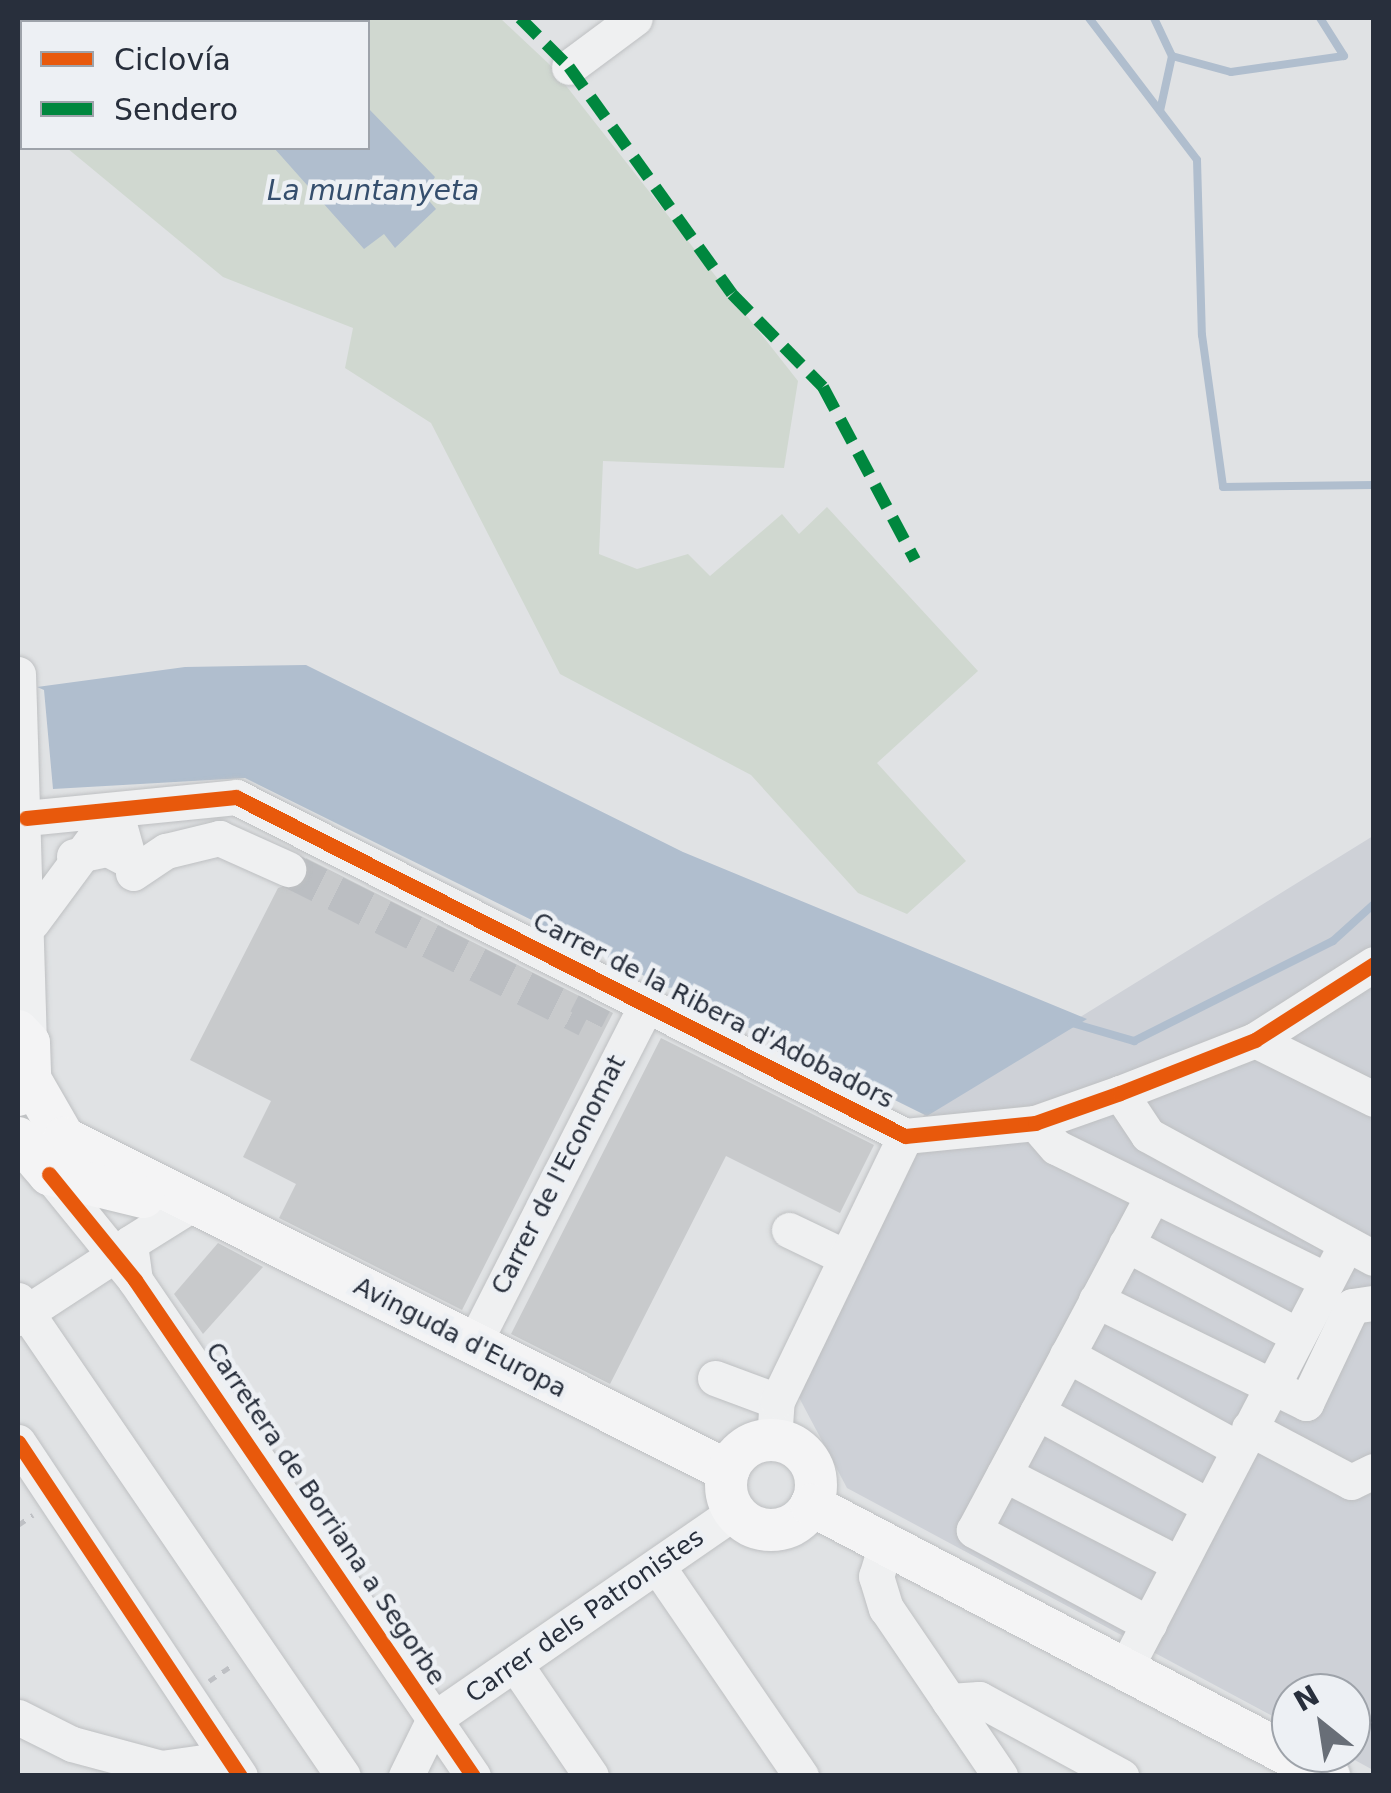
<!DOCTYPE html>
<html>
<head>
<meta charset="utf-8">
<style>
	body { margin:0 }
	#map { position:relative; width:1391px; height:1793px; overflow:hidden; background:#e0e2e4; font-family:"DejaVu Sans",sans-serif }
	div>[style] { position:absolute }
	.built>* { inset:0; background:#ced1d7 }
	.green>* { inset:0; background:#d0d8d0 }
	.water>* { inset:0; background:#b0bece }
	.stream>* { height:8px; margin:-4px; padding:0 4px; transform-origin:4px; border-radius:4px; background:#b0bece }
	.building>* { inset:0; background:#c8cacc }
	.minor-tunnel>* { height:35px; margin-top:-17.5px; transform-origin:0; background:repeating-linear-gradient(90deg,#bbbec2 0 35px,transparent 0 53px) }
	.path>* { height:5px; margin-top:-2.5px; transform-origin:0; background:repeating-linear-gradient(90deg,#bec0c4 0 8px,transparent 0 16px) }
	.roads { filter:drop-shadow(0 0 2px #bec0c2) drop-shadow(0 0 2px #bec0c2) }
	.minor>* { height:35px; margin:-17.5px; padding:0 17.5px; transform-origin:17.5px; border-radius:17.5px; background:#eff0f1 }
	.major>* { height:42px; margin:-21px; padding:0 21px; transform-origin:21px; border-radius:21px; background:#f4f4f5 }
	.major>.ring { margin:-21px; padding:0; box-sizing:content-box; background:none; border:42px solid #f4f4f5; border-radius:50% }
	.quiet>* { height:12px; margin-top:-6px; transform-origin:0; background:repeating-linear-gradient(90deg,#00873e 0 25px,transparent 0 37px) }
	.cycleway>* { height:15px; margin:-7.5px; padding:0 7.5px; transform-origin:7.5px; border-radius:7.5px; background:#e8590c }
	span { translate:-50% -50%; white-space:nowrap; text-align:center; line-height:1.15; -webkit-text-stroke:9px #edf0f4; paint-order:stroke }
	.street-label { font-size:25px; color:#282f3c }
	.water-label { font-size:28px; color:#354e6d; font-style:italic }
	.frame { position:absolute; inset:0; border:20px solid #282f3c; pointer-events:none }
	.legend { position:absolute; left:20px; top:20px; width:350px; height:130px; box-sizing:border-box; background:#edf0f4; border:2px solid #9ea3aa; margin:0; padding:12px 18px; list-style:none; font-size:30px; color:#282f3c }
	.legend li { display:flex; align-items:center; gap:20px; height:50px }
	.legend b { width:50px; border:2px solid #9ea3aa }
	.north { position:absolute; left:1271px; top:1673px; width:100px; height:100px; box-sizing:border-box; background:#edf0f4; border:2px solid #9ea3aa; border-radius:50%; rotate:330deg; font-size:28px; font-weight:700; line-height:40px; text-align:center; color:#282f3c }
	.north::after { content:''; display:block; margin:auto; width:35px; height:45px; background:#686e77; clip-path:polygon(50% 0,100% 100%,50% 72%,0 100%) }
</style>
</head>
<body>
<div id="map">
	<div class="built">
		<div style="clip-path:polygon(1373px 836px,1373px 1770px,1342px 1753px,1351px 1753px,1351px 1693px,1291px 1693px,1291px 1726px,847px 1488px,794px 1388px,925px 1113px)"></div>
	</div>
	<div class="green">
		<div style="clip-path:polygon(270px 18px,500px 18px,549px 64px,798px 381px,784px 468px,603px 461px,599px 554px,637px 569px,688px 554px,710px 576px,782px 514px,799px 534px,827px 507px,978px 671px,877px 763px,966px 861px,907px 914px,858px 893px,751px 775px,560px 674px,431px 423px,345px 368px,353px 328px,223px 277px,67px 148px,368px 148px,368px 22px,258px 22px)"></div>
	</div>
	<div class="water">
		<div style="clip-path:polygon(368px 108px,435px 177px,424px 195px,436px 209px,395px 248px,384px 234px,364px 249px,274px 148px,368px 148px)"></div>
		<div style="clip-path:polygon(306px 665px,683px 852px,1087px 1019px,927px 1116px,245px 778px,53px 789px,44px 690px,37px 687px,185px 667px)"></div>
	</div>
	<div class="stream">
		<div style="left:290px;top:18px;width:4px;rotate:63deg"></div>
		<div style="left:1089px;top:18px;width:178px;rotate:52.7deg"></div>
		<div style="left:1197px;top:160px;width:175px;rotate:88.4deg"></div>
		<div style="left:1202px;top:335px;width:153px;rotate:82.1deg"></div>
		<div style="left:1223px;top:487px;width:151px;rotate:-0.8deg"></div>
		<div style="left:1154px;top:18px;width:42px;rotate:64.7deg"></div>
		<div style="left:1172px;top:56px;width:56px;rotate:102.3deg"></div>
		<div style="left:1172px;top:56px;width:61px;rotate:15.2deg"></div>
		<div style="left:1231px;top:72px;width:114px;rotate:-8.1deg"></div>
		<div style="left:1344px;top:56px;width:45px;rotate:-122.3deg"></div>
		<div style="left:1072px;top:1023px;width:65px;rotate:16.2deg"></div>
		<div style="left:1134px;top:1041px;width:223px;rotate:-26.7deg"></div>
		<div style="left:1333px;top:941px;width:55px;rotate:-42.1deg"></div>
	</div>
	<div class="building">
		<div style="clip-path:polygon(306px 858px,613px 1013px,462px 1310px,279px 1218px,296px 1184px,243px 1157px,271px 1101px,190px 1060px,278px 888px,307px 879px)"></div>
		<div style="clip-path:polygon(661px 1038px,874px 1145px,840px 1213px,726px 1156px,610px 1384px,511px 1334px)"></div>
		<div style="clip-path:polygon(218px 1243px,263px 1267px,203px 1334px,174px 1294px)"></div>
	</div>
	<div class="minor-tunnel">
		<div style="left:288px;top:869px;width:334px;rotate:26.7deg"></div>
		<div style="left:586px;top:1019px;width:18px;rotate:-63deg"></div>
	</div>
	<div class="path">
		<div style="left:18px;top:1525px;width:18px;rotate:-34deg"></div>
		<div style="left:209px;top:1681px;width:29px;rotate:-34deg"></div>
	</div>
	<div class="roads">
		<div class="minor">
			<div style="left:211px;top:22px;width:13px;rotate:-18deg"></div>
			<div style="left:569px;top:67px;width:82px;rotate:-36.6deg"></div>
			<div style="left:18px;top:108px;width:4px;rotate:-27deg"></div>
			<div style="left:18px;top:674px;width:369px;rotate:88.3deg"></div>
			<div style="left:26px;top:818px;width:211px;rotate:-5.7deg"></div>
			<div style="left:236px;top:797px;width:750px;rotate:26.87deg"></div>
			<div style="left:905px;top:1136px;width:131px;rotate:-5.7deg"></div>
			<div style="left:1035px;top:1123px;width:90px;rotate:-19.4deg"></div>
			<div style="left:1120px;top:1093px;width:145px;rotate:-21.4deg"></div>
			<div style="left:1255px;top:1040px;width:141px;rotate:-32.6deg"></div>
			<div style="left:74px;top:856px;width:35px;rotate:-12deg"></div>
			<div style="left:108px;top:849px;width:24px;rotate:28deg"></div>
			<div style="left:129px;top:860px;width:52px;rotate:-105.6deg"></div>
			<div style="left:133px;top:873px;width:40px;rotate:-34deg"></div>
			<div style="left:166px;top:851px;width:55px;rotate:-13.8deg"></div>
			<div style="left:219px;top:838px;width:76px;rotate:24.2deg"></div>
			<div style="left:32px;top:922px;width:139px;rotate:-53.5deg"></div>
			<div style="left:1255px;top:1040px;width:133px;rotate:26.4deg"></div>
			<div style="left:1120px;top:1093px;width:50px;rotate:56.3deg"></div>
			<div style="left:1148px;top:1135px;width:257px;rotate:28.6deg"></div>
			<div style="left:1035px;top:1123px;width:32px;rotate:49deg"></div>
			<div style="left:1056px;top:1147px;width:301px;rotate:26.2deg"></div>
			<div style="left:49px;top:1174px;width:136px;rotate:50.9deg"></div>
			<div style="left:135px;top:1280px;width:600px;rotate:55.73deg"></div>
			<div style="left:789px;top:1230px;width:60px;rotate:25.7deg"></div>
			<div style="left:1126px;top:1244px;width:194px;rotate:28deg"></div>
			<div style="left:135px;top:1280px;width:37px;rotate:-98deg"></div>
			<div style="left:130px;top:1243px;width:75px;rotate:-32deg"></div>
			<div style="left:18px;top:1300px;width:576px;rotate:55.68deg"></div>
			<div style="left:1096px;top:1300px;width:234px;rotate:26.1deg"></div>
			<div style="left:1306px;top:1403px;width:107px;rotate:-64.6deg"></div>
			<div style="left:1352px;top:1306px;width:22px;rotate:-8deg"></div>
			<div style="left:18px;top:1318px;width:110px;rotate:-33.1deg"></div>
			<div style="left:473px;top:1345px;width:381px;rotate:-63deg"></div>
			<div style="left:1067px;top:1355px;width:196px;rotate:28.7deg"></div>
			<div style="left:715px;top:1378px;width:66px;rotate:20.4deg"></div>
			<div style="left:1037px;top:1412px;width:196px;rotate:28.7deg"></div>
			<div style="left:1249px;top:1428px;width:115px;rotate:27.9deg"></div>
			<div style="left:1351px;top:1482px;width:25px;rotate:-26deg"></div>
			<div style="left:774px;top:1440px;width:39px;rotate:-86deg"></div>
			<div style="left:777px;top:1401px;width:294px;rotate:-64.2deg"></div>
			<div style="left:18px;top:1442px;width:401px;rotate:56.4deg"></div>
			<div style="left:1004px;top:1474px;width:197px;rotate:27.2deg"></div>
			<div style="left:886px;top:1544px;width:34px;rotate:107deg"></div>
			<div style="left:876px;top:1576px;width:34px;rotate:73deg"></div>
			<div style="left:886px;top:1608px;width:203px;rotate:55.8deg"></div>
			<div style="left:658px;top:1567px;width:253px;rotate:55.6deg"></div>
			<div style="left:1149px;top:1624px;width:199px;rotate:-151.8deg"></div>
			<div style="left:974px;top:1530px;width:380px;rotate:-61.9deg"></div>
			<div style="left:515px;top:1664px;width:135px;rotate:55.8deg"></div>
			<div style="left:1125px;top:1669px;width:479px;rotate:-62.5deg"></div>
			<div style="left:949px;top:1701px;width:30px;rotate:-4deg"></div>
			<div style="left:979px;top:1699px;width:162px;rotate:28.5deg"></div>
			<div style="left:18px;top:1717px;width:60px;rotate:26.6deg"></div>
			<div style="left:72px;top:1744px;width:92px;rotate:15.1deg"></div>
			<div style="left:161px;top:1768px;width:66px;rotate:-7.9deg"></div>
			<div style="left:434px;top:1719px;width:364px;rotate:-34.6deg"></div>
			<div style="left:406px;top:1776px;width:64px;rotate:-63.8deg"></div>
		</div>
		<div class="major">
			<div style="left:18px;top:1031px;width:16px;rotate:47deg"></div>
			<div style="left:29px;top:1043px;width:36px;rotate:88deg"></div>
			<div style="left:30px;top:1079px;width:20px;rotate:127deg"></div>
			<div style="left:30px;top:1079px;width:68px;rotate:60deg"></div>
			<div style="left:64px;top:1138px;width:743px;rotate:26.63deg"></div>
			<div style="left:18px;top:1138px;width:48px;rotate:49.3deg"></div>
			<div style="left:49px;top:1174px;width:97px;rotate:13.7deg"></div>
			<div class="ring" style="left:726px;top:1440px;width:48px;height:48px"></div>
			<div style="left:811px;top:1505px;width:585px;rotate:27.62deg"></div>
		</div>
	</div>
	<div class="quiet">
		<div style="left:520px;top:18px;width:69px;rotate:45deg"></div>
		<div style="left:569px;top:67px;width:279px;rotate:54.3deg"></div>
		<div style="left:732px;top:294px;width:130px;rotate:45.6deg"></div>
		<div style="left:823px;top:387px;width:196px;rotate:62deg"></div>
	</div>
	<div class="cycleway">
		<div style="left:26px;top:818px;width:211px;rotate:-5.7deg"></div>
		<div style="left:236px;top:797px;width:750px;rotate:26.87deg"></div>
		<div style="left:905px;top:1136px;width:131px;rotate:-5.7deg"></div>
		<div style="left:1035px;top:1123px;width:90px;rotate:-19.4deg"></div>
		<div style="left:1120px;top:1093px;width:145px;rotate:-21.4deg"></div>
		<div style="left:1255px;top:1040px;width:141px;rotate:-32.6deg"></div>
		<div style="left:49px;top:1174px;width:136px;rotate:50.9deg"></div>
		<div style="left:135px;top:1280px;width:600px;rotate:55.73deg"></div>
		<div style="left:18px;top:1442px;width:401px;rotate:56.4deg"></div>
	</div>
	<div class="street-label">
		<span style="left:713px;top:1011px;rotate:27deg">Carrer de la Ribera d'Adobadors</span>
		<span style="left:559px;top:1175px;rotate:-63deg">Carrer de l'Economat</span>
		<span style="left:460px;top:1338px;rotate:27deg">Avinguda d'Europa</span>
		<span style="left:325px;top:1514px;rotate:56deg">Carretera de Borriana a Segorbe</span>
		<span style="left:585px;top:1616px;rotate:-35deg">Carrer dels Patronistes</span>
	</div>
	<div class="water-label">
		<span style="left:373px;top:191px">La muntanyeta</span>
	</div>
	<div class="frame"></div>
	<ul class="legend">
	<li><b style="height:12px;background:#e8590c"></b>Ciclovía</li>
	<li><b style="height:12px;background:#00873e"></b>Sendero</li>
	</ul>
	<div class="north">N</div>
</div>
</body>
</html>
